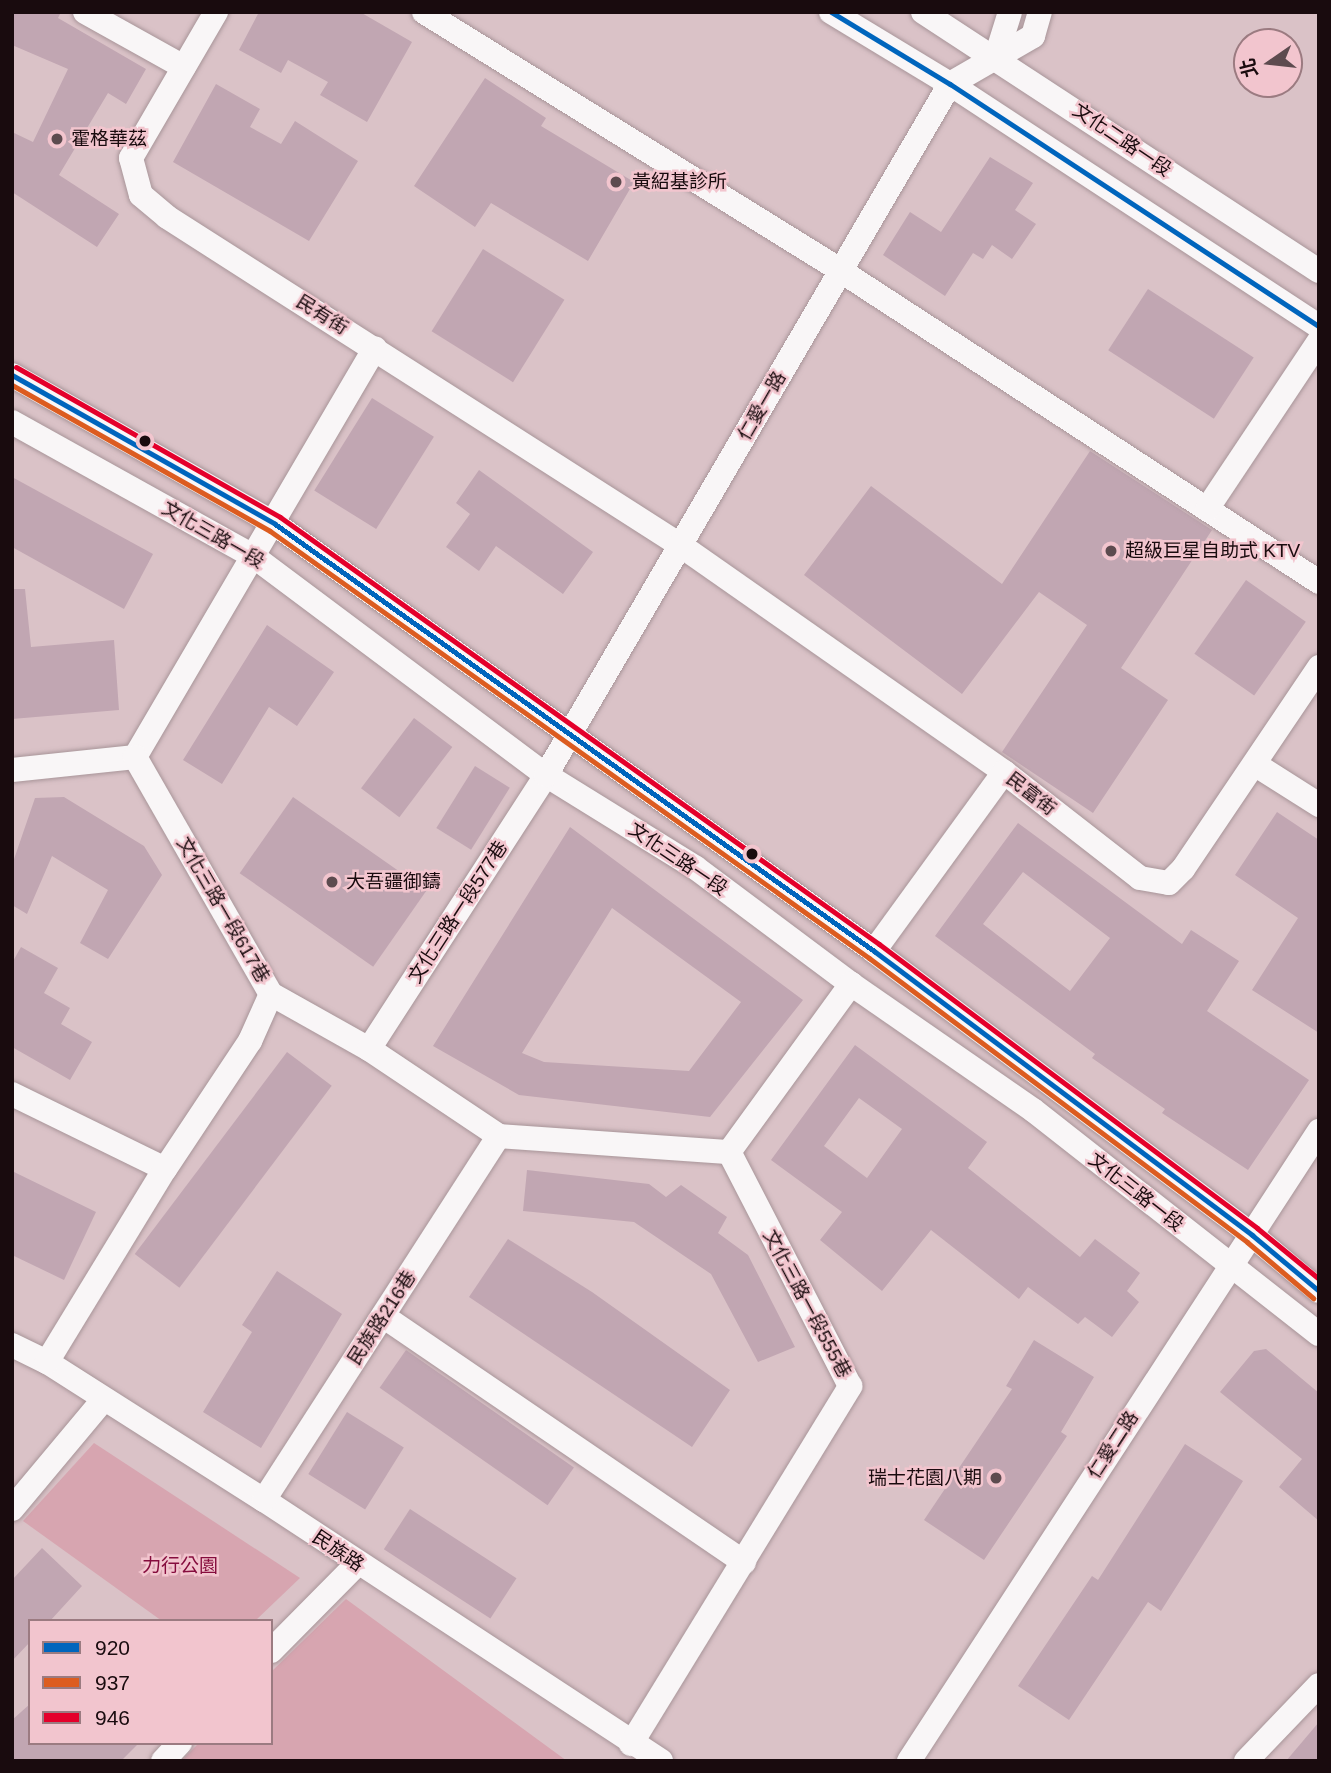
<!DOCTYPE html>
<html>
<head>
<meta charset="utf-8">
<style>
	body { margin:0 }
	#map { position:relative; width:1331px; height:1773px; overflow:hidden; background:#dac2c7; font-family:Helvetica,"Noto Sans TC",sans-serif }
	div>[style] { position:absolute }
	.green>* { inset:0; background:#d7a5b0 }
	.building>* { inset:0; background:#c1a6b2; transform-origin:0 0 }
	.roads { filter:drop-shadow(0 0 2px #a89599) drop-shadow(0 0 2px #a89599) }
	.minor>* { height:24px; margin:-12px; padding:0 12px; transform-origin:12px; border-radius:12px; background:#f9f6f7 }
	.bus-1>* { height:5px; margin:-2.5px; padding:0 2.5px; transform-origin:2.5px; border-radius:2.5px; background:#0065bd }
	.bus-2>* { height:5px; margin:-2.5px; padding:0 2.5px; transform-origin:2.5px; border-radius:2.5px; background:#dc5c20 }
	.bus-3>* { height:5px; margin:-2.5px; padding:0 2.5px; transform-origin:2.5px; border-radius:2.5px; background:#e4002b }
	.dots>* { width:19px; height:19px; translate:-50% -50%; box-sizing:border-box; border:4px solid #f2c5ce; border-radius:50% }
	span { translate:-50% -50%; white-space:nowrap; text-align:center; line-height:1.15; -webkit-text-stroke:5px #f2c5ce; paint-order:stroke }
	.poi-label { font-size:19px; color:#190b0e }
	.left { translate:0 -50%; text-align:left }
	.right { translate:-100% -50%; text-align:right }
	.street-label { font-size:19px; color:#190b0e }
	.park-label { font-size:19px; color:#850c3d }
	.frame { position:absolute; inset:0; border:14px solid #190b0e; pointer-events:none }
	.legend { position:absolute; left:28px; top:1619px; width:245px; height:126px; box-sizing:border-box; background:#f2c5ce; border:2px solid #9b7b81; margin:0; padding:9px 12px; list-style:none; font-size:21px; color:#190b0e }
	.legend li { display:flex; align-items:center; gap:14px; height:35px }
	.legend b { width:35px; border:2px solid #9b7b81 }
	.north { position:absolute; left:1233px; top:28px; width:70px; height:70px; box-sizing:border-box; background:#f2c5ce; border:2px solid #9b7b81; border-radius:50%; rotate:256deg; font-size:19px; font-weight:700; line-height:28px; text-align:center; color:#190b0e }
	.north::after { content:''; display:block; margin:auto; width:24px; height:32px; background:#5d4b4f; clip-path:polygon(50% 0,100% 100%,50% 72%,0 100%) }
</style>
</head>
<body>
<div id="map">
	<div class="green">
		<div style="clip-path:polygon(94px 1443px,300px 1578px,255px 1621px,162px 1621px,23px 1521px)"></div>
		<div style="clip-path:polygon(346px 1599px,567px 1761px,181px 1761px,199px 1743px,271px 1743px,271px 1672px)"></div>
	</div>
	<div class="building">
		<div style="clip-path:polygon(12px 12px,61px 12px,58px 18px,146px 69px,126px 104px,108px 93px,59px 175px,119px 214px,97px 247px,12px 192px,12px 132px,33px 142px,68px 69px,12px 45px)"></div>
		<div style="clip-path:polygon(259px 12px,360px 12px,412px 42px,367px 122px,320px 95px,328px 82px,288px 60px,281px 73px,239px 50px)"></div>
		<div style="clip-path:polygon(485px 78px,546px 118px,541px 126px,634px 182px,588px 261px,491px 203px,475px 227px,414px 186px)"></div>
		<div style="clip-path:polygon(216px 84px,260px 109px,250px 127px,281px 144px,295px 121px,358px 161px,309px 241px,173px 162px)"></div>
		<div style="clip-path:polygon(990px 157px,1033px 183px,1015px 210px,1036px 224px,1012px 259px,992px 245px,983px 259px,973px 253px,945px 296px,883px 255px,910px 212px,941px 232px)"></div>
		<div style="left:483px;top:249px;width:96px;height:97px;rotate:32deg"></div>
		<div style="left:1148px;top:289px;width:126px;height:73px;rotate:33deg"></div>
		<div style="left:372px;top:398px;width:73px;height:109px;rotate:32deg"></div>
		<div style="clip-path:polygon(1090px 451px,1212px 530px,1121px 668px,1168px 700px,1093px 813px,1002px 752px,1087px 625px,1039px 592px,962px 694px,804px 575px,871px 486px,1002px 584px)"></div>
		<div style="clip-path:polygon(479px 470px,593px 552px,563px 594px,496px 546px,479px 571px,446px 547px,470px 514px,456px 503px)"></div>
		<div style="clip-path:polygon(12px 477px,153px 554px,124px 609px,12px 547px)"></div>
		<div style="left:1246px;top:580px;width:73px;height:90px;rotate:35deg"></div>
		<div style="clip-path:polygon(12px 589px,25px 589px,31px 647px,114px 640px,119px 710px,12px 719px)"></div>
		<div style="clip-path:polygon(267px 625px,334px 672px,297px 726px,269px 707px,222px 784px,183px 760px)"></div>
		<div style="left:414px;top:718px;width:48px;height:88px;rotate:37deg"></div>
		<div style="left:475px;top:766px;width:41px;height:73px;rotate:32deg"></div>
		<div style="clip-path:polygon(64px 797px,144px 846px,162px 875px,108px 959px,80px 943px,108px 890px,52px 856px,27px 914px,12px 905px,12px 865px,35px 798px)"></div>
		<div style="left:293px;top:797px;width:163px;height:93px;rotate:35deg"></div>
		<div style="clip-path:polygon(1277px 812px,1319px 840px,1319px 1033px,1252px 990px,1298px 918px,1235px 875px)"></div>
		<div style="clip-path:polygon(evenodd,1018px 823px,1182px 944px,1191px 930px,1239px 961px,1207px 1011px,1309px 1080px,1248px 1170px,1162px 1113px,1165px 1109px,1092px 1058px,1095px 1054px,935px 936px,1018px 823px,1023px 872px,1110px 938px,1070px 991px,983px 924px,1023px 872px)"></div>
		<div style="clip-path:polygon(evenodd,570px 827px,803px 1000px,710px 1117px,519px 1095px,433px 1046px,570px 827px,612px 908px,741px 1002px,689px 1071px,544px 1062px,522px 1053px,612px 908px)"></div>
		<div style="clip-path:polygon(21px 947px,58px 968px,44px 993px,70px 1008px,61px 1024px,92px 1042px,70px 1080px,12px 1047px,12px 963px)"></div>
		<div style="clip-path:polygon(evenodd,855px 1045px,987px 1142px,968px 1168px,1080px 1257px,1095px 1239px,1140px 1273px,1127px 1291px,1139px 1302px,1112px 1337px,1085px 1317px,1078px 1324px,1028px 1287px,1019px 1299px,931px 1230px,882px 1291px,820px 1240px,842px 1212px,771px 1160px,855px 1045px,859px 1098px,902px 1129px,867px 1178px,824px 1146px,859px 1098px)"></div>
		<div style="left:287px;top:1052px;width:56px;height:253px;rotate:37deg"></div>
		<div style="clip-path:polygon(527px 1170px,649px 1184px,666px 1197px,681px 1185px,727px 1217px,718px 1233px,748px 1255px,795px 1347px,758px 1362px,711px 1274px,634px 1222px,523px 1211px)"></div>
		<div style="clip-path:polygon(12px 1171px,96px 1212px,64px 1280px,12px 1255px)"></div>
		<div style="clip-path:polygon(508px 1239px,592px 1292px,730px 1390px,692px 1447px,469px 1297px)"></div>
		<div style="clip-path:polygon(277px 1271px,342px 1314px,261px 1448px,203px 1412px,252px 1332px,242px 1325px)"></div>
		<div style="clip-path:polygon(1034px 1340px,1094px 1377px,1061px 1432px,1067px 1436px,984px 1560px,924px 1520px,1012px 1389px,1006px 1386px)"></div>
		<div style="clip-path:polygon(1266px 1349px,1319px 1393px,1319px 1521px,1279px 1487px,1302px 1459px,1220px 1392px,1254px 1351px)"></div>
		<div style="left:406px;top:1350px;width:205px;height:46px;rotate:35deg"></div>
		<div style="left:347px;top:1412px;width:67px;height:73px;rotate:32deg"></div>
		<div style="clip-path:polygon(1185px 1444px,1243px 1481px,1161px 1611px,1148px 1602px,1069px 1720px,1018px 1686px,1092px 1576px,1098px 1580px)"></div>
		<div style="left:410px;top:1509px;width:127px;height:48px;rotate:33deg"></div>
		<div style="clip-path:polygon(42px 1548px,82px 1586px,50px 1621px,30px 1621px,30px 1642px,12px 1661px,12px 1580px)"></div>
		<div style="clip-path:polygon(30px 1704px,30px 1743px,139px 1743px,121px 1761px,12px 1761px,12px 1720px)"></div>
		<div style="clip-path:polygon(1319px 1722px,1319px 1761px,1286px 1761px)"></div>
	</div>
	<div class="roads">
		<div class="minor">
			<div style="left:85px;top:12px;width:113px;rotate:29.1deg"></div>
			<div style="left:216px;top:12px;width:169px;rotate:120.2deg"></div>
			<div style="left:131px;top:158px;width:38px;rotate:75deg"></div>
			<div style="left:141px;top:195px;width:34px;rotate:40deg"></div>
			<div style="left:167px;top:217px;width:609px;rotate:32.59deg"></div>
			<div style="left:680px;top:545px;width:396px;rotate:35deg"></div>
			<div style="left:1004px;top:772px;width:172px;rotate:37.9deg"></div>
			<div style="left:1140px;top:878px;width:29px;rotate:10deg"></div>
			<div style="left:1169px;top:883px;width:20px;rotate:-45deg"></div>
			<div style="left:1183px;top:869px;width:244px;rotate:-56deg"></div>
			<div style="left:424px;top:12px;width:491px;rotate:31.8deg"></div>
			<div style="left:841px;top:271px;width:570px;rotate:33.05deg"></div>
			<div style="left:831px;top:12px;width:139px;rotate:31.2deg"></div>
			<div style="left:950px;top:84px;width:441px;rotate:33.3deg"></div>
			<div style="left:923px;top:12px;width:473px;rotate:33.2deg"></div>
			<div style="left:996px;top:57px;width:47px;rotate:-72.7deg"></div>
			<div style="left:12px;top:375px;width:302px;rotate:29.5deg"></div>
			<div style="left:275px;top:524px;width:736px;rotate:35.48deg"></div>
			<div style="left:874px;top:951px;width:473px;rotate:36.9deg"></div>
			<div style="left:1252px;top:1235px;width:87px;rotate:39.9deg"></div>
			<div style="left:12px;top:422px;width:276px;rotate:29.1deg"></div>
			<div style="left:253px;top:556px;width:366px;rotate:36.8deg"></div>
			<div style="left:546px;top:775px;width:176px;rotate:31.8deg"></div>
			<div style="left:696px;top:868px;width:194px;rotate:36.8deg"></div>
			<div style="left:851px;top:984px;width:221px;rotate:34.7deg"></div>
			<div style="left:1033px;top:1110px;width:363px;rotate:38.1deg"></div>
			<div style="left:1207px;top:509px;width:202px;rotate:-56.3deg"></div>
			<div style="left:135px;top:757px;width:474px;rotate:-59.6deg"></div>
			<div style="left:1256px;top:765px;width:75px;rotate:32.4deg"></div>
			<div style="left:12px;top:770px;width:124px;rotate:-6deg"></div>
			<div style="left:135px;top:757px;width:273px;rotate:60.2deg"></div>
			<div style="left:874px;top:951px;width:221px;rotate:-54deg"></div>
			<div style="left:271px;top:994px;width:112px;rotate:29.3deg"></div>
			<div style="left:369px;top:1049px;width:156px;rotate:33.8deg"></div>
			<div style="left:369px;top:1049px;width:326px;rotate:-57.1deg"></div>
			<div style="left:546px;top:775px;width:800px;rotate:-59.69deg"></div>
			<div style="left:950px;top:84px;width:96px;rotate:-30deg"></div>
			<div style="left:1033px;top:36px;width:25px;rotate:-74deg"></div>
			<div style="left:12px;top:1094px;width:170px;rotate:26.1deg"></div>
			<div style="left:499px;top:1136px;width:231px;rotate:4deg"></div>
			<div style="left:383px;top:1316px;width:437px;rotate:34.3deg"></div>
			<div style="left:12px;top:1345px;width:39px;rotate:26deg"></div>
			<div style="left:47px;top:1362px;width:257px;rotate:32.5deg"></div>
			<div style="left:264px;top:1500px;width:475px;rotate:33.3deg"></div>
			<div style="left:47px;top:1362px;width:226px;rotate:-58.6deg"></div>
			<div style="left:165px;top:1169px;width:154px;rotate:-56.4deg"></div>
			<div style="left:250px;top:1041px;width:51px;rotate:-65.9deg"></div>
			<div style="left:264px;top:1500px;width:433px;rotate:-57.2deg"></div>
			<div style="left:12px;top:1509px;width:143px;rotate:-50.1deg"></div>
			<div style="left:271px;top:1651px;width:122px;rotate:-45.3deg"></div>
			<div style="left:631px;top:1744px;width:420px;rotate:-58.5deg"></div>
			<div style="left:850px;top:1386px;width:263px;rotate:-117.3deg"></div>
			<div style="left:729px;top:1152px;width:208px;rotate:-54deg"></div>
			<div style="left:163px;top:1761px;width:25px;rotate:-47deg"></div>
			<div style="left:909px;top:1761px;width:752px;rotate:-56.94deg"></div>
			<div style="left:1246px;top:1761px;width:105px;rotate:-46.2deg"></div>
		</div>
	</div>
	<div class="bus-1">
		<div style="left:831px;top:12px;width:139px;rotate:31.2deg"></div>
		<div style="left:950px;top:84px;width:441px;rotate:33.3deg"></div>
		<div style="left:12px;top:375px;width:302px;rotate:29.5deg"></div>
		<div style="left:275px;top:524px;width:736px;rotate:35.48deg"></div>
		<div style="left:874px;top:951px;width:473px;rotate:36.9deg"></div>
		<div style="left:1252px;top:1235px;width:87px;rotate:39.9deg"></div>
	</div>
	<div class="bus-2">
		<div style="left:12px;top:385px;width:296px;rotate:29.5deg"></div>
		<div style="left:270px;top:531px;width:736px;rotate:35.48deg"></div>
		<div style="left:869px;top:958px;width:473px;rotate:36.9deg"></div>
		<div style="left:1247px;top:1242px;width:87px;rotate:40.3deg"></div>
	</div>
	<div class="bus-3">
		<div style="left:16px;top:367px;width:304px;rotate:29.6deg"></div>
		<div style="left:280px;top:517px;width:736px;rotate:35.48deg"></div>
		<div style="left:879px;top:944px;width:473px;rotate:36.9deg"></div>
		<div style="left:1257px;top:1228px;width:80px;rotate:39.4deg"></div>
	</div>
	<div class="dots">
		<div style="left:57px;top:139px;background:#5d4b4f"></div>
		<div style="left:616px;top:182px;background:#5d4b4f"></div>
		<div style="left:145px;top:441px;background:#190b0e"></div>
		<div style="left:1111px;top:551px;background:#5d4b4f"></div>
		<div style="left:752px;top:854px;background:#190b0e"></div>
		<div style="left:332px;top:882px;background:#5d4b4f"></div>
		<div style="left:996px;top:1478px;background:#5d4b4f"></div>
	</div>
	<div class="poi-label">
		<span class="left" style="left:71px;top:139px">霍格華茲</span>
		<span class="left" style="left:632px;top:182px">黃紹基診所</span>
		<span class="left" style="left:1125px;top:551px">超級巨星自助式 KTV</span>
		<span class="left" style="left:346px;top:882px">大吾疆御鑄</span>
		<span class="right" style="left:982px;top:1478px">瑞士花園八期</span>
	</div>
	<div class="street-label">
		<span style="left:1122px;top:140px;rotate:34deg">文化二路一段</span>
		<span style="left:322px;top:315px;rotate:32deg">民有街</span>
		<span style="left:762px;top:406px;rotate:-60deg">仁愛一路</span>
		<span style="left:213px;top:535px;rotate:30deg">文化三路一段</span>
		<span style="left:1031px;top:794px;rotate:38deg">民富街</span>
		<span style="left:678px;top:859px;rotate:34deg">文化三路一段</span>
		<span style="left:223px;top:910px;rotate:60deg">文化三路一段617巷</span>
		<span style="left:458px;top:912px;rotate:-57deg">文化三路一段577巷</span>
		<span style="left:1136px;top:1192px;rotate:38deg">文化三路一段</span>
		<span style="left:807px;top:1304px;rotate:62deg">文化三路一段555巷</span>
		<span style="left:382px;top:1318px;rotate:-57deg">民族路216巷</span>
		<span style="left:1113px;top:1445px;rotate:-57deg">仁愛二路</span>
		<span style="left:338px;top:1551px;rotate:34deg">民族路</span>
	</div>
	<div class="park-label">
		<span style="left:180px;top:1566px">力行公園</span>
	</div>
	<div class="frame"></div>
	<ul class="legend">
	<li><b style="height:9px;background:#0065bd"></b>920</li>
	<li><b style="height:9px;background:#dc5c20"></b>937</li>
	<li><b style="height:9px;background:#e4002b"></b>946</li>
	</ul>
	<div class="north">北</div>
</div>
</body>
</html>
